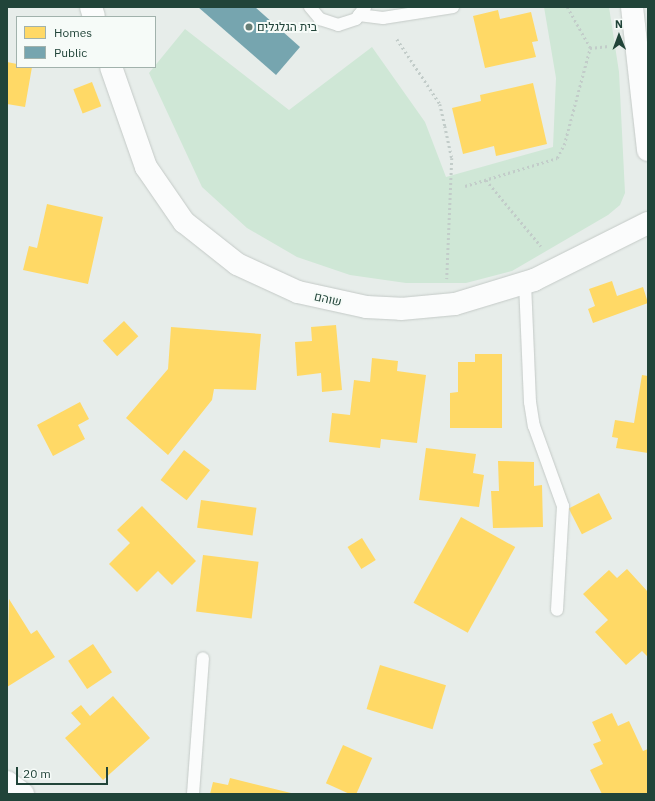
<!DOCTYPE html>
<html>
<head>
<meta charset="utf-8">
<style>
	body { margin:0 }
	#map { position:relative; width:655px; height:801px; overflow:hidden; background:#e7edea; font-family:"IBM Plex Sans",Heebo,sans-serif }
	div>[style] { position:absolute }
	.green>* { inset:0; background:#cfe7d6 }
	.homes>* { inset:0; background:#ffd966; transform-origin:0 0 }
	.public>* { inset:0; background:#76a5af }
	.path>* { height:2.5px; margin-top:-1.25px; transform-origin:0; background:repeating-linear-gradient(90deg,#c2ccc9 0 2px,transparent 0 5px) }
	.roads { filter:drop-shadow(0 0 1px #c4cac7) drop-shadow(0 0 1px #c4cac7) }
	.service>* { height:12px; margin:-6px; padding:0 6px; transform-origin:6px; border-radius:6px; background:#fbfcfc }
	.minor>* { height:22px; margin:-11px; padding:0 11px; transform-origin:11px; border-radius:11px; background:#fbfcfc }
	.tertiary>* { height:22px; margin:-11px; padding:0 11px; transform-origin:11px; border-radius:11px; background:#fbfcfc }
	.dots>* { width:11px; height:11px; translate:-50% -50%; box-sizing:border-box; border:2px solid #f6fbf8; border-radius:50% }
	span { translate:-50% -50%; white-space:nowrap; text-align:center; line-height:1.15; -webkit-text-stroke:4px #f6fbf8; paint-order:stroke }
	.poi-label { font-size:12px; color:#214439 }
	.left { translate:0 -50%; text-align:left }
	.street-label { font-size:12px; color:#214439 }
	.frame { position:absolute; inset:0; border:8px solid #214439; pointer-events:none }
	.legend { position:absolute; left:16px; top:16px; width:140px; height:52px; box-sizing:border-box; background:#f6fbf8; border:1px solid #a1b2ac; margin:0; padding:5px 7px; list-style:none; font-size:12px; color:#214439 }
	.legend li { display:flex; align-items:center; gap:8px; height:20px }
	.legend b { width:20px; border:1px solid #a1b2ac }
	.north { position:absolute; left:599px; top:16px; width:40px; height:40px; -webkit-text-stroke:3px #f6fbf8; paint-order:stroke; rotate:359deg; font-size:11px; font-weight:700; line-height:16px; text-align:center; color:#214439 }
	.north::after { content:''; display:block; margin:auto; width:14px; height:18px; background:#214439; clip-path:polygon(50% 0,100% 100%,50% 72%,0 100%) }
	.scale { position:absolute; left:16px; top:767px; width:92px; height:18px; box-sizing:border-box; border:2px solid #214439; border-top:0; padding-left:5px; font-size:12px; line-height:14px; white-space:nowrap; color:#214439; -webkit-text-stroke:3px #f6fbf8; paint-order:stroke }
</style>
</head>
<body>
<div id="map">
	<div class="green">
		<div style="clip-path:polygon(544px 7px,609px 7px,619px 72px,625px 193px,620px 205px,608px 215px,512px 271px,466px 283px,406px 283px,350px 275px,297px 257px,247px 228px,202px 187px,149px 73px,185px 29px,289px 110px,372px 47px,425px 122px,446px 177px,553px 147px,556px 78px)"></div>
	</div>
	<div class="homes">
		<div style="clip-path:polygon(498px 10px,500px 19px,531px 12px,538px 41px,532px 42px,536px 57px,485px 68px,473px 16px)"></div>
		<div style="clip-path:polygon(7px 62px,17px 64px,17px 67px,32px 67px,25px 107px,7px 104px)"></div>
		<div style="left:92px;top:82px;width:26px;height:20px;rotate:69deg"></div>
		<div style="clip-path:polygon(533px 83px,547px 144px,496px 156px,494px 146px,463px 154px,452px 108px,481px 101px,480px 95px)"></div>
		<div style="clip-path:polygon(47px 204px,103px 217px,88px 284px,23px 270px,29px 246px,37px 248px)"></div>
		<div style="clip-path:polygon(612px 281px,617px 296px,643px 287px,648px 303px,593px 323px,588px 309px,595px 306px,589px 289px)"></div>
		<div style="left:124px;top:321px;width:21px;height:29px;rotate:47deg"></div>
		<div style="clip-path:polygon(336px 325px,342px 390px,322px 392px,321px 373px,297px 376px,295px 342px,312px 341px,311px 327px)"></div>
		<div style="clip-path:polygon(171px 327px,261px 334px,256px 390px,214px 389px,212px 400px,168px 455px,126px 418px,168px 369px)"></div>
		<div style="clip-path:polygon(475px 354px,502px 354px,502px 428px,450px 428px,450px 393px,458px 392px,458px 362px,475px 362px)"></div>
		<div style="clip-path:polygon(372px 358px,398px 361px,397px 371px,426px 375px,417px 443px,381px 439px,380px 448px,329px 442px,332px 413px,350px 415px,354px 380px,370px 382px)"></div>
		<div style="clip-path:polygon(642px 375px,648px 376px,648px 453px,616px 448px,618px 438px,612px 437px,615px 420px,634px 423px)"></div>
		<div style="clip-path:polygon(80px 402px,89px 419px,78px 425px,85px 439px,53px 456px,37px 425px)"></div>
		<div style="clip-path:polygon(426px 448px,476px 454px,473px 473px,484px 475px,479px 507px,419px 500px)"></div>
		<div style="left:184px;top:450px;width:33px;height:38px;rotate:38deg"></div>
		<div style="clip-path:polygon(498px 461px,534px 462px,534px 486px,542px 485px,543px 527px,493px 528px,491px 491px,499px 491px)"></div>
		<div style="left:599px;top:493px;width:29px;height:34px;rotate:63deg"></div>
		<div style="left:201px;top:500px;width:56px;height:28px;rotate:8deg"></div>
		<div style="clip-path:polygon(142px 506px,196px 561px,172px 585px,158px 571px,137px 592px,109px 564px,130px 543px,117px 530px)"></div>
		<div style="left:461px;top:517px;width:62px;height:98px;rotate:29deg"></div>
		<div style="left:362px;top:538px;width:26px;height:17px;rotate:58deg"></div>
		<div style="left:203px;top:555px;width:56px;height:57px;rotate:7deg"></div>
		<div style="clip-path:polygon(627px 569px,648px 592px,648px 657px,642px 651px,626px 665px,595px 632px,608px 620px,583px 594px,609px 570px,617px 578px)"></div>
		<div style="clip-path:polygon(9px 599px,31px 634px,37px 630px,55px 657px,7px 687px)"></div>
		<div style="left:93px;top:644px;width:34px;height:30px;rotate:56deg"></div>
		<div style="left:380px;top:665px;width:69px;height:46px;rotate:17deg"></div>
		<div style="clip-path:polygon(113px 696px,150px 738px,103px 780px,65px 738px,81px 724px,71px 713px,81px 705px,90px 716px)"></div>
		<div style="clip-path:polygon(612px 713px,618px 726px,629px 721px,643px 751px,648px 749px,648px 794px,602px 794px,590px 770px,603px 764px,593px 744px,601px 741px,592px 722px)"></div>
		<div style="left:343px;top:745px;width:32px;height:42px;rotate:24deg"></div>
		<div style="clip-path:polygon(230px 778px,291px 793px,291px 794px,210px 794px,213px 782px,228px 785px)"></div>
	</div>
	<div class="public">
		<div style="clip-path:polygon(198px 7px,255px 7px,300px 47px,276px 75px)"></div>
	</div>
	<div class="path">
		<div style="left:397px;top:39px;width:78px;rotate:56.5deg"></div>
		<div style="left:440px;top:104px;width:23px;rotate:77deg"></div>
		<div style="left:445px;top:126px;width:33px;rotate:78deg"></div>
		<div style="left:452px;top:158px;width:121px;rotate:92.4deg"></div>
		<div style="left:590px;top:48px;width:19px;rotate:-6deg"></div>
		<div style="left:486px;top:180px;width:86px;rotate:50.2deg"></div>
		<div style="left:465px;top:186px;width:96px;rotate:-16.9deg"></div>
		<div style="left:557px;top:158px;width:15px;rotate:-62deg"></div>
		<div style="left:564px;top:145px;width:100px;rotate:-75deg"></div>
		<div style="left:590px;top:48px;width:47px;rotate:-119.3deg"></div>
	</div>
	<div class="roads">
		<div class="service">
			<div style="left:310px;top:7px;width:16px;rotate:50deg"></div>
			<div style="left:320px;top:19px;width:19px;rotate:18deg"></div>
			<div style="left:338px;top:25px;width:19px;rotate:-18deg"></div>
			<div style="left:356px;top:19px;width:15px;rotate:-53deg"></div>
			<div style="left:359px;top:15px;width:24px;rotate:7deg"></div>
			<div style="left:383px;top:18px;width:71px;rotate:-8.9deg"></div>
			<div style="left:525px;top:283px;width:119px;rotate:87.6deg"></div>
			<div style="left:530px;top:402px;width:24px;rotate:81deg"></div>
			<div style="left:534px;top:426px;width:85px;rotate:70.1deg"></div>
			<div style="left:563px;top:506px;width:104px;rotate:93.3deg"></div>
			<div style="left:193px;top:794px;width:136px;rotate:-85.8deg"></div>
		</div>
		<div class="minor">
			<div style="left:91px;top:7px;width:10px;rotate:73deg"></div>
			<div style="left:111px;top:67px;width:106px;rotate:70.7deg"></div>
			<div style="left:146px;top:167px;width:67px;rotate:55.4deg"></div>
			<div style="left:184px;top:222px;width:68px;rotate:38.4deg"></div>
			<div style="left:237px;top:264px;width:67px;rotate:24.7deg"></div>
			<div style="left:298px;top:292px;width:70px;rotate:12.4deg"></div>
			<div style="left:366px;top:307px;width:35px;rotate:3deg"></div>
			<div style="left:401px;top:309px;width:54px;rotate:-5.3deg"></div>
			<div style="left:455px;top:304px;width:83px;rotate:-16.9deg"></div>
			<div style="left:534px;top:280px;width:127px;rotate:-26.6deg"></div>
			<div style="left:7px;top:782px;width:20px;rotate:37deg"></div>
		</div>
		<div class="tertiary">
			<div style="left:632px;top:7px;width:144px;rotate:83.6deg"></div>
		</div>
	</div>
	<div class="dots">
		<div style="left:249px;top:27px;background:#667f77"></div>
	</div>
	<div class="poi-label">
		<span class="left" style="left:257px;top:27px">בית הגלגלים</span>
	</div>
	<div class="street-label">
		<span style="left:328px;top:299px;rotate:13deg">שוהם</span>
	</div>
	<div class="frame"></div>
	<ul class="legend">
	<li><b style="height:11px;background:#ffd966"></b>Homes</li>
	<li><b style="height:11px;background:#76a5af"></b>Public</li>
	</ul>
	<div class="north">N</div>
	<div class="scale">20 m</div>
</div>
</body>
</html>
